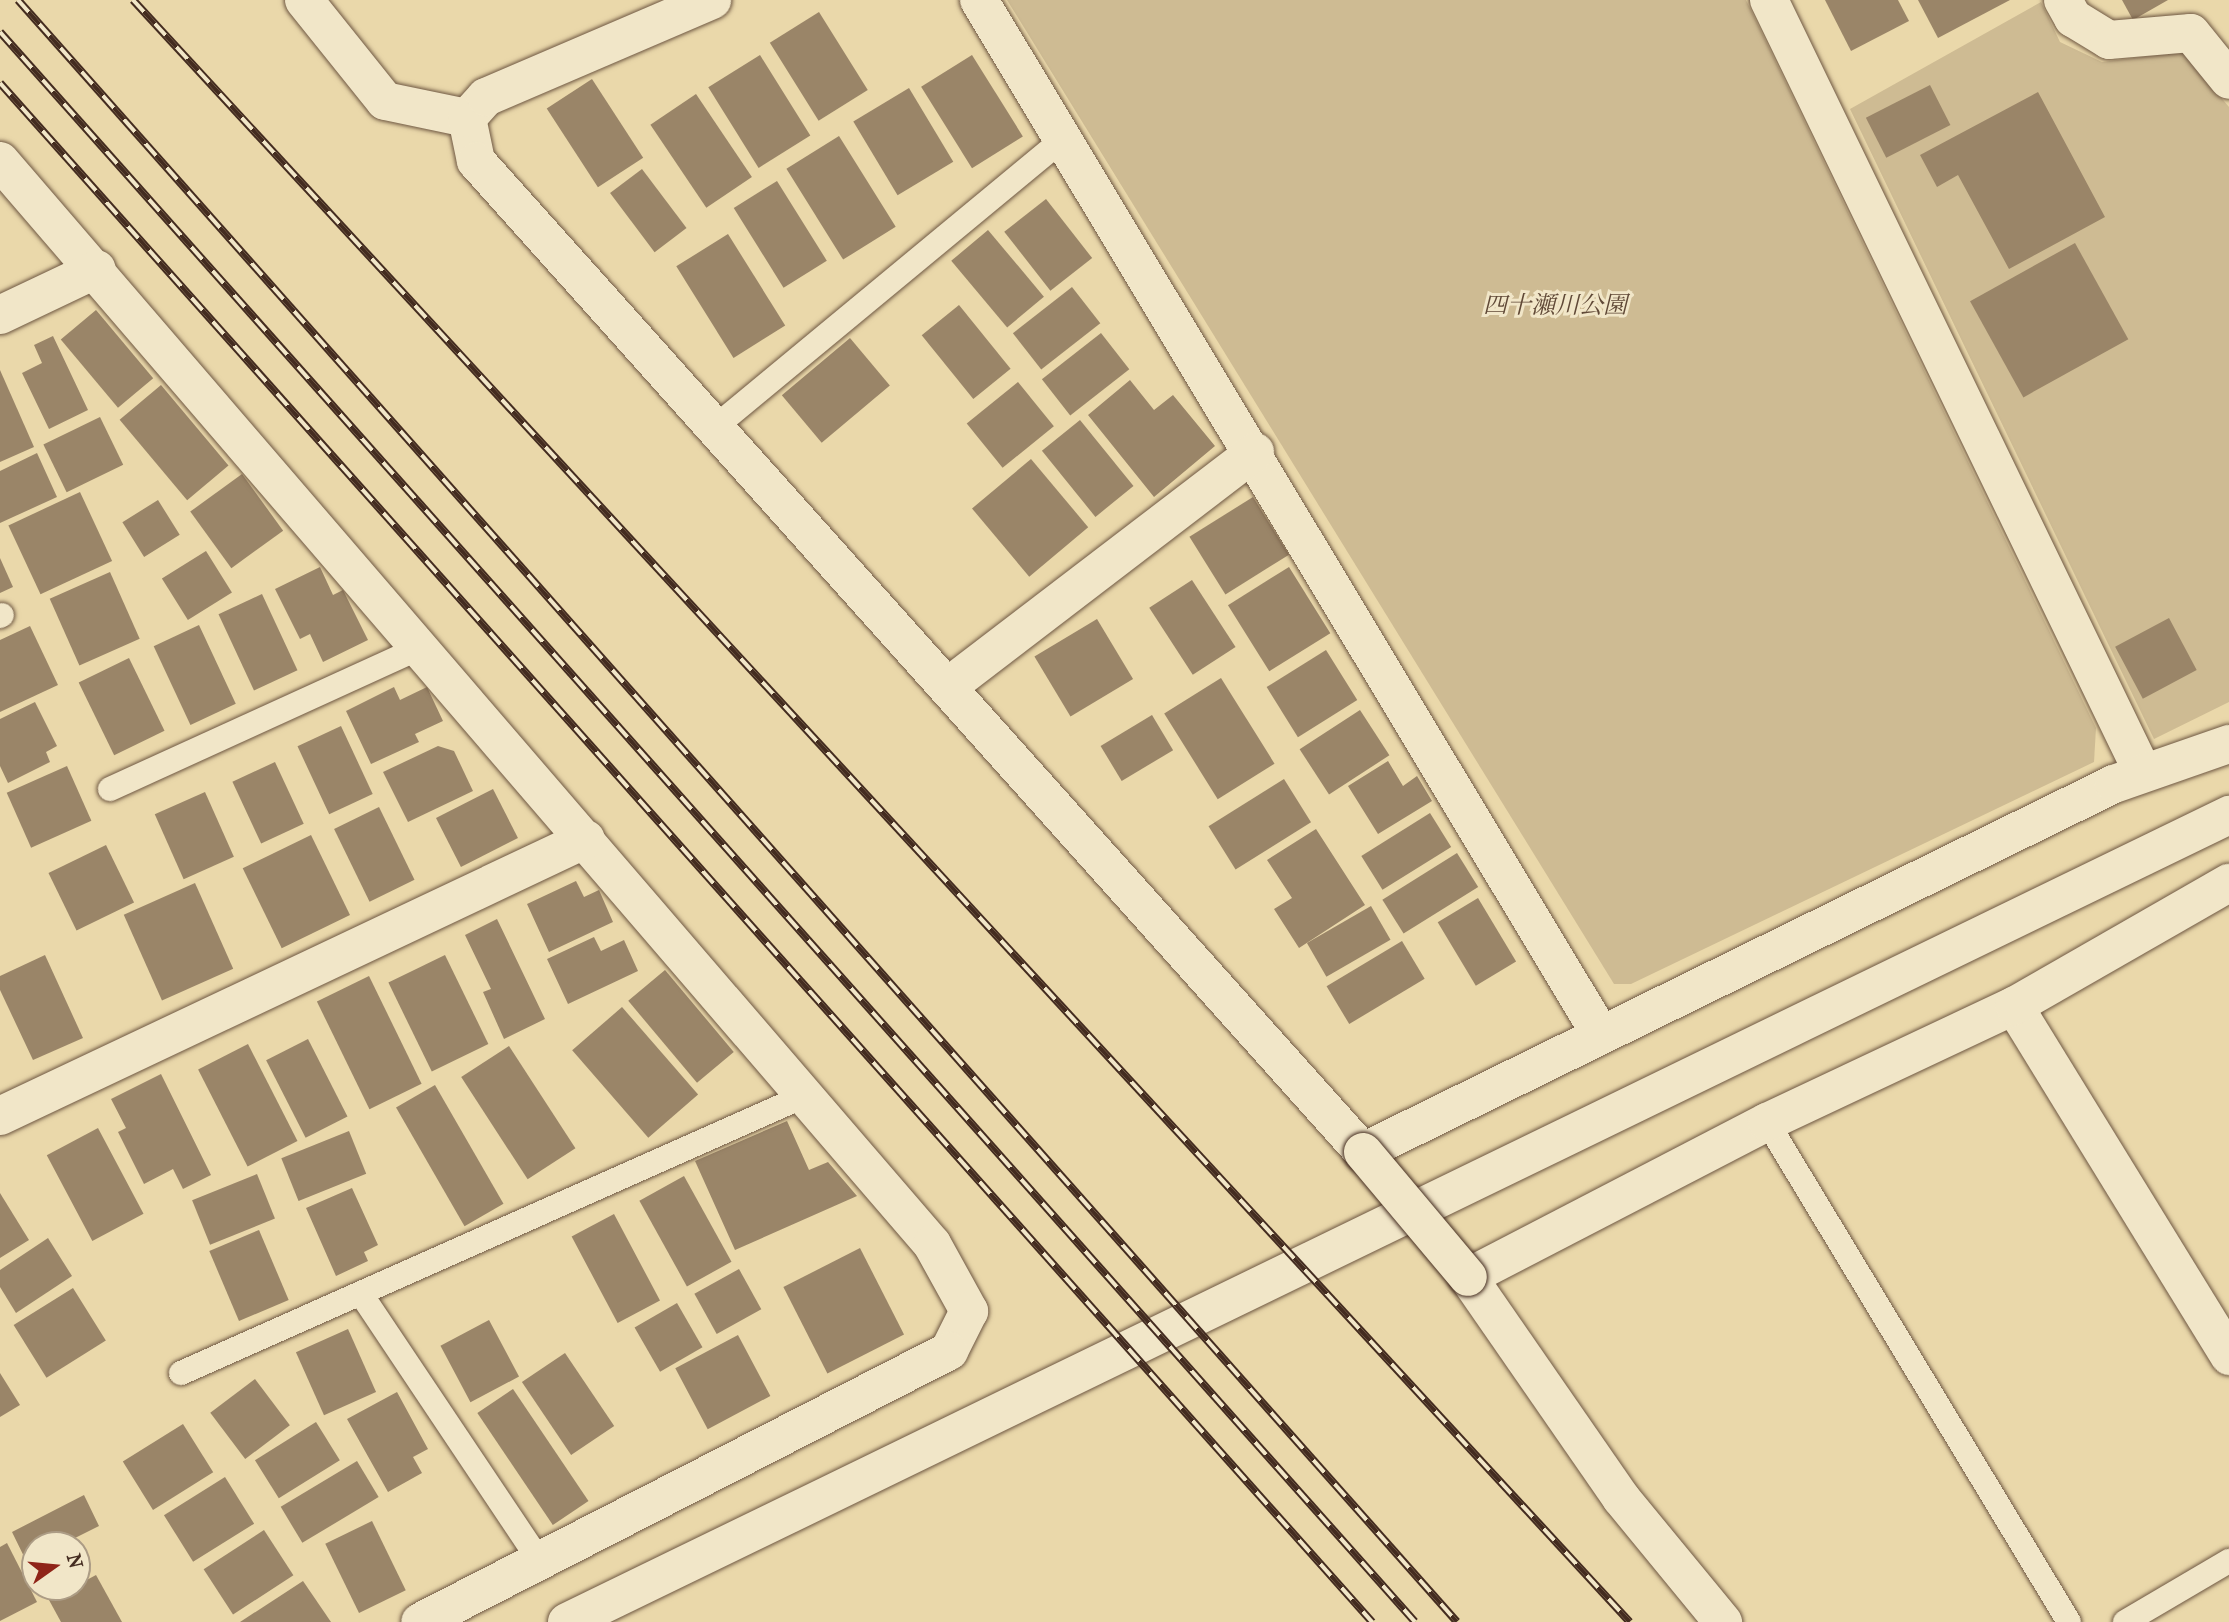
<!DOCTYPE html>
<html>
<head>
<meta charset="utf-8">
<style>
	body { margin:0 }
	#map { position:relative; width:2229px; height:1622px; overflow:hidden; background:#ead8aa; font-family:"IM FELL French Canon","Noto Serif JP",serif }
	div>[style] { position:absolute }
	.green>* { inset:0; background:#cebb93 }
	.building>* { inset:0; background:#9a8568; transform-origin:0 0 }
	.roads { filter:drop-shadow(0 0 2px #6e5742) drop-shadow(0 0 2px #6e5742) }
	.lane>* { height:24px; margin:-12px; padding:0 12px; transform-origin:12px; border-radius:12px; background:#f1e6c8 }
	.street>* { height:38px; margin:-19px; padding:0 19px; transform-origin:19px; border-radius:19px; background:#f1e6c8 }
	.secondary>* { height:38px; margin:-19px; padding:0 19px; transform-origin:19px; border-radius:19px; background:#f1e6c8 }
	.rail>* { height:8px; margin-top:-4px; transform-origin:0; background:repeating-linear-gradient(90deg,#f1e6c8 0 16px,#442c20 0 32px); box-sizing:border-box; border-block:2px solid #442c20 }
	.bridges { filter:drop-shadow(0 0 2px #442c20) drop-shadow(0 0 2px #442c20) }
	.secondary-bridge>* { height:38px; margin:-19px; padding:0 19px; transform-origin:19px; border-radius:19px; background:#f1e6c8 }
	span { translate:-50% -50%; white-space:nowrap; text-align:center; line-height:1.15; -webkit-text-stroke:6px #f1e6c8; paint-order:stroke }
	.park-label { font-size:24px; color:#604937; font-style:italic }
	.north { position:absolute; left:21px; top:1531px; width:70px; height:70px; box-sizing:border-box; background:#f1e6c8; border:2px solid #ac9c85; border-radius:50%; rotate:75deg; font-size:19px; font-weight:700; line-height:28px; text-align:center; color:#442c20 }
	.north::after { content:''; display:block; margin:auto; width:24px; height:32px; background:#8f2418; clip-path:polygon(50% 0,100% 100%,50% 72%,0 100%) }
</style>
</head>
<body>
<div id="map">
	<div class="green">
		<div style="clip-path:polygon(1007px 0,1746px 0,2096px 728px,2094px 762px,1631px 984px,1614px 984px)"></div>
		<div style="clip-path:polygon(2041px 2px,2060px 42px,2102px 62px,2183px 52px,2229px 107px,2229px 702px,2154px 739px,1850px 109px)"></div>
	</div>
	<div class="building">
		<div style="clip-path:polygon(1825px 0,1898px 0,1909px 21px,1851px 51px)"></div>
		<div style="clip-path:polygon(1918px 0,2010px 0,1938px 38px)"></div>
		<div style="clip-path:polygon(2122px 0,2168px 0,2133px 20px)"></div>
		<div style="left:819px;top:12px;width:92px;height:58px;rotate:58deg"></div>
		<div style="left:760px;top:55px;width:95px;height:61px;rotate:58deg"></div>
		<div style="left:972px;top:55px;width:96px;height:60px;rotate:58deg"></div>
		<div style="left:592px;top:79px;width:94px;height:54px;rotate:57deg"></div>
		<div style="left:1930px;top:85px;width:45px;height:72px;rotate:63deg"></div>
		<div style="left:909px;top:88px;width:86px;height:65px;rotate:59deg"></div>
		<div style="clip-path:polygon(2038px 92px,2105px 217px,2009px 269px,1958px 175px,1937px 187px,1920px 155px)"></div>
		<div style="left:696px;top:94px;width:100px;height:55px;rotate:56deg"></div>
		<div style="left:839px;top:136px;width:107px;height:62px;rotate:58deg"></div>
		<div style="left:642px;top:169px;width:74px;height:40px;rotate:53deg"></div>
		<div style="left:777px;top:181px;width:94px;height:51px;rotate:58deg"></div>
		<div style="left:1046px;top:199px;width:75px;height:53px;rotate:52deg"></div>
		<div style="left:988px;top:230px;width:87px;height:48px;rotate:50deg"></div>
		<div style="left:728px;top:234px;width:108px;height:61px;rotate:58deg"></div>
		<div style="left:2075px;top:243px;width:110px;height:120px;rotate:61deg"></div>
		<div style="left:1072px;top:287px;width:46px;height:75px;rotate:52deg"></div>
		<div style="left:959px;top:305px;width:82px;height:48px;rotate:51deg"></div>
		<div style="left:96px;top:310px;width:89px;height:46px;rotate:50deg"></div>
		<div style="left:1101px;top:333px;width:46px;height:75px;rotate:52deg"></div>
		<div style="clip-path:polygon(53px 336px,88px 410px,49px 429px,22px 373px,42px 363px,34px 345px)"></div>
		<div style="left:850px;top:338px;width:62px;height:89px;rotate:50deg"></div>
		<div style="clip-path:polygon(0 370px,34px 447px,0 462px)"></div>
		<div style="clip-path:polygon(1130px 380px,1154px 410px,1173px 395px,1215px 446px,1154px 497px,1088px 415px)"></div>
		<div style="left:1018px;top:382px;width:57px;height:66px;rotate:51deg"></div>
		<div style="left:161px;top:385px;width:105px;height:54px;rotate:50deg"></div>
		<div style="left:100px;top:417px;width:53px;height:63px;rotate:64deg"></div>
		<div style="left:1080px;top:420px;width:85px;height:49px;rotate:51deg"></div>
		<div style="clip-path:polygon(37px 453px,57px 497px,0 523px,0 471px)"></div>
		<div style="left:1031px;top:459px;width:89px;height:77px;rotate:50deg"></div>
		<div style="left:242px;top:474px;width:70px;height:64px;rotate:54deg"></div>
		<div style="left:80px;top:492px;width:76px;height:79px;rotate:65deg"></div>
		<div style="left:1253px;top:497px;width:68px;height:75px;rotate:58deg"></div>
		<div style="left:158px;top:500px;width:41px;height:42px;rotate:58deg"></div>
		<div style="left:206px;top:551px;width:49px;height:52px;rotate:58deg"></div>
		<div style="clip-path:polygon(0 558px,13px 587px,0 593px)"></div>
		<div style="clip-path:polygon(320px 567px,333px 595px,343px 590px,368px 640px,323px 662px,310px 634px,300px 639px,275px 589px)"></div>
		<div style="left:1289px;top:567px;width:78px;height:72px;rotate:58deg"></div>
		<div style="left:110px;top:572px;width:73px;height:66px;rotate:66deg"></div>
		<div style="left:1192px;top:580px;width:80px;height:51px;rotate:57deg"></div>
		<div style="left:262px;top:594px;width:84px;height:48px;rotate:65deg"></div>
		<div style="left:2169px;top:618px;width:59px;height:61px;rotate:62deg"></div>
		<div style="left:1097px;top:619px;width:70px;height:73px;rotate:59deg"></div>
		<div style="left:199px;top:625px;width:87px;height:50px;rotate:65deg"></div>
		<div style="clip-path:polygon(30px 626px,58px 685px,0 712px,0 640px)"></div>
		<div style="left:1326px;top:650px;width:59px;height:70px;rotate:58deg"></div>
		<div style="left:129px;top:658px;width:81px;height:56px;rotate:64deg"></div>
		<div style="left:1221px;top:678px;width:101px;height:67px;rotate:58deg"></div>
		<div style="clip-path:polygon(394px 687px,400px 700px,427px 687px,443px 721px,415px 734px,419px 742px,371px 764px,346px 711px)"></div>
		<div style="clip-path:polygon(35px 702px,57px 746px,46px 752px,50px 762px,8px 783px,0 766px,0 719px)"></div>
		<div style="left:1360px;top:710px;width:54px;height:72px;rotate:57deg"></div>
		<div style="left:1152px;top:715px;width:41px;height:60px;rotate:59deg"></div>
		<div style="left:341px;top:726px;width:75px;height:48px;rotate:65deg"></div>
		<div style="clip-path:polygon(438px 746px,454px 751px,473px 791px,408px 822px,383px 772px)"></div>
		<div style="clip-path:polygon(1388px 761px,1403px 786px,1417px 776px,1432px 801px,1378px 834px,1348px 786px)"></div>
		<div style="left:275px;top:762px;width:68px;height:47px;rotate:65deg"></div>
		<div style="left:67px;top:766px;width:60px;height:66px;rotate:66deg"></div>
		<div style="left:1284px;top:779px;width:51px;height:89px;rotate:58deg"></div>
		<div style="left:493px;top:789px;width:55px;height:64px;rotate:63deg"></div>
		<div style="left:205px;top:792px;width:71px;height:55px;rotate:66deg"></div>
		<div style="left:379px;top:807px;width:81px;height:50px;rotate:64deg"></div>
		<div style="left:1430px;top:813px;width:40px;height:81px;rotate:58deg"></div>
		<div style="clip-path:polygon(1316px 829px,1365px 905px,1299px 948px,1274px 909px,1292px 898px,1267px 860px)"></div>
		<div style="left:311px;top:835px;width:89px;height:76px;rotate:64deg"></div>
		<div style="left:106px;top:845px;width:64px;height:64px;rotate:64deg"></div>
		<div style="left:1457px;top:853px;width:40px;height:88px;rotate:58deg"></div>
		<div style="clip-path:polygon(576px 881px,584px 897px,599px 890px,613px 922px,549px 952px,527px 904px)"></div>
		<div style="left:195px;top:883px;width:94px;height:78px;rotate:66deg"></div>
		<div style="left:1478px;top:898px;width:74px;height:47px;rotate:59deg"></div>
		<div style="left:1371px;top:906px;width:39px;height:74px;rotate:60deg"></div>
		<div style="clip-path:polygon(497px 919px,545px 1019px,504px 1039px,483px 992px,491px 989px,465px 935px)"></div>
		<div style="clip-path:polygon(594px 937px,601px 951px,624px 940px,638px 971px,568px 1004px,547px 959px)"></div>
		<div style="left:1402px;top:941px;width:44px;height:88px;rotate:59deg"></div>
		<div style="clip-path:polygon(45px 955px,83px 1038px,33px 1060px,0 990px,0 976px)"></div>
		<div style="left:445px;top:955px;width:99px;height:63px;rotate:64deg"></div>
		<div style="left:665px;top:970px;width:107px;height:48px;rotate:50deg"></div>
		<div style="left:369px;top:976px;width:120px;height:58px;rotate:64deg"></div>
		<div style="left:622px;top:1007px;width:116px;height:66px;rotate:49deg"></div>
		<div style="left:308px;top:1039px;width:87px;height:47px;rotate:63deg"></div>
		<div style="left:248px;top:1044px;width:109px;height:56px;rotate:63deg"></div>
		<div style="left:509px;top:1046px;width:122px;height:57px;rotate:57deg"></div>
		<div style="clip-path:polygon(161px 1074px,211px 1175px,183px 1189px,173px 1169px,144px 1184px,118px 1132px,126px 1128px,111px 1099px)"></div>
		<div style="left:435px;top:1085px;width:137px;height:45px;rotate:60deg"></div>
		<div style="clip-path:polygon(787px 1121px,809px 1170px,828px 1162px,857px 1196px,735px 1250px,695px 1161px)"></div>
		<div style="left:98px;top:1128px;width:97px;height:58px;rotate:62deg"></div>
		<div style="left:349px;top:1131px;width:46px;height:73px;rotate:68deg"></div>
		<div style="left:257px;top:1174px;width:48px;height:70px;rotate:68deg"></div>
		<div style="left:684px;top:1176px;width:98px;height:51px;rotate:61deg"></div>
		<div style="clip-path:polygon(352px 1188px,378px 1245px,364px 1252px,368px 1261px,336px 1276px,306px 1208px)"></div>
		<div style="clip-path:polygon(0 1193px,29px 1240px,0 1258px)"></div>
		<div style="left:614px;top:1214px;width:98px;height:48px;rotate:62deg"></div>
		<div style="left:259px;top:1230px;width:76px;height:54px;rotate:67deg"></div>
		<div style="clip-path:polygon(48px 1238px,72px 1276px,16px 1313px,0 1287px,0 1270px)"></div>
		<div style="left:860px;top:1248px;width:97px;height:86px;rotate:63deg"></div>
		<div style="left:739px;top:1269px;width:46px;height:51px;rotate:61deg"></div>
		<div style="left:73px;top:1288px;width:62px;height:70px;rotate:58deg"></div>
		<div style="left:677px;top:1303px;width:51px;height:49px;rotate:60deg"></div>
		<div style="left:489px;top:1320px;width:64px;height:55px;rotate:62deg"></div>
		<div style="left:348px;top:1329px;width:69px;height:57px;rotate:66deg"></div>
		<div style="left:738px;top:1335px;width:69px;height:71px;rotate:62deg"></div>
		<div style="left:565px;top:1353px;width:88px;height:52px;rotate:56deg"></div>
		<div style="clip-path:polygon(0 1373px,20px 1405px,0 1417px)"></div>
		<div style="left:255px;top:1379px;width:58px;height:56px;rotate:53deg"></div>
		<div style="left:513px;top:1389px;width:135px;height:43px;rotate:56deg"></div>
		<div style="clip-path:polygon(397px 1392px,428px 1449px,413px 1457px,422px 1473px,388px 1492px,347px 1419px)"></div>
		<div style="left:316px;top:1422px;width:45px;height:72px;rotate:58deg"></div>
		<div style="left:183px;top:1424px;width:57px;height:71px;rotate:58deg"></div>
		<div style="left:357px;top:1461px;width:42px;height:89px;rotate:59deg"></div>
		<div style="left:225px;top:1477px;width:55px;height:72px;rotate:58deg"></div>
		<div style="clip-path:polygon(84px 1495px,99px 1526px,71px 1540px,73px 1545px,35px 1545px,35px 1579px,12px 1532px)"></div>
		<div style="left:372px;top:1521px;width:77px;height:52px;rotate:64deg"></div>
		<div style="left:264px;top:1530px;width:54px;height:72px;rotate:57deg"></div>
		<div style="clip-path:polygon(7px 1543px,37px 1602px,0 1621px,0 1547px)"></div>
		<div style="clip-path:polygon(77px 1553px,87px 1572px,77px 1577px)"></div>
		<div style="clip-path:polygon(96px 1575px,122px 1622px,61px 1622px,49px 1600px)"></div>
		<div style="clip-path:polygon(303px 1581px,331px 1622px,240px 1622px)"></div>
	</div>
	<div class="roads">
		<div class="lane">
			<div style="left:715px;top:427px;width:450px;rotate:-39.6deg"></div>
			<div style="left:0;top:616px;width:2px;rotate:-27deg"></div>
			<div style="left:110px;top:789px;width:342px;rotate:-24.5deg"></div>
			<div style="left:1767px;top:1122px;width:584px;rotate:58.87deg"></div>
			<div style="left:361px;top:1294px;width:318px;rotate:56.2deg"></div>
			<div style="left:181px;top:1373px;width:682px;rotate:-23.97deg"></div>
			<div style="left:2125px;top:1622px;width:121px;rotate:-30.4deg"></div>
		</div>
		<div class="street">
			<div style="left:304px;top:0;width:129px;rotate:51.3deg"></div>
			<div style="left:385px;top:101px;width:84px;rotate:11.7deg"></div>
			<div style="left:979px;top:0;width:1204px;rotate:59deg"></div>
			<div style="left:1769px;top:0;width:856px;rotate:64.18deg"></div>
			<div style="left:2063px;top:0;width:21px;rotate:61deg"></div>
			<div style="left:2073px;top:18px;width:42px;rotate:31.4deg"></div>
			<div style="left:2109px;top:40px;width:82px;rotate:-4.9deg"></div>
			<div style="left:2191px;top:33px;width:60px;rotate:51deg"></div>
			<div style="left:0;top:161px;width:1429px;rotate:49.29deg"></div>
			<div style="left:932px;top:1244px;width:77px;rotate:61.1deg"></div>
			<div style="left:969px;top:1311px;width:45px;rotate:116.6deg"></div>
			<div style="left:949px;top:1351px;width:594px;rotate:152.87deg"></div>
			<div style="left:476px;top:161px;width:44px;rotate:-101.8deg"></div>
			<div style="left:467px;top:118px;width:28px;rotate:-48deg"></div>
			<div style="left:486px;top:97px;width:246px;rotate:-23.2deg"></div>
			<div style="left:0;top:315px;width:107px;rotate:-25.4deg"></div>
			<div style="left:950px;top:685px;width:384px;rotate:-37.4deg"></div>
			<div style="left:2014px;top:1006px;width:411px;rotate:58.4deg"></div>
			<div style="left:0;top:1116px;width:648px;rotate:-25.3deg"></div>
			<div style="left:1363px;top:1152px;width:836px;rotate:-26.11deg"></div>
			<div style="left:2114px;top:784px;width:122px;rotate:-19.2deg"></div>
			<div style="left:1468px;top:1277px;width:337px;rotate:-27.4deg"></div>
			<div style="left:1767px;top:1122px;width:273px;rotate:-25.2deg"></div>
			<div style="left:2014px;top:1006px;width:248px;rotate:-29.8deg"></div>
		</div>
		<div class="secondary">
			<div style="left:476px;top:161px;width:1330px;rotate:48.17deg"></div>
			<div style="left:1468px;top:1277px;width:269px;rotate:55.3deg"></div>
			<div style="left:1621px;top:1498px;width:161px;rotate:50.6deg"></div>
			<div style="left:567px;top:1622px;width:1848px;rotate:-25.9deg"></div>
		</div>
	</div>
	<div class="rail">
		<div style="left:18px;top:0;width:2168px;rotate:48.42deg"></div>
		<div style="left:133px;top:0;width:2207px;rotate:47.3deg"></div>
		<div style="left:0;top:32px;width:2128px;rotate:48.33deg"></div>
		<div style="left:0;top:83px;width:2062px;rotate:48.28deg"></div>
	</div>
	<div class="bridges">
		<div class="secondary-bridge">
			<div style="left:1363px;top:1152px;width:163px;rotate:50deg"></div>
		</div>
	</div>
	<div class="park-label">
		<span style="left:1555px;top:306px">四十瀬川公園</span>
	</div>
	<div class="north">N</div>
</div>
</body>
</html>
